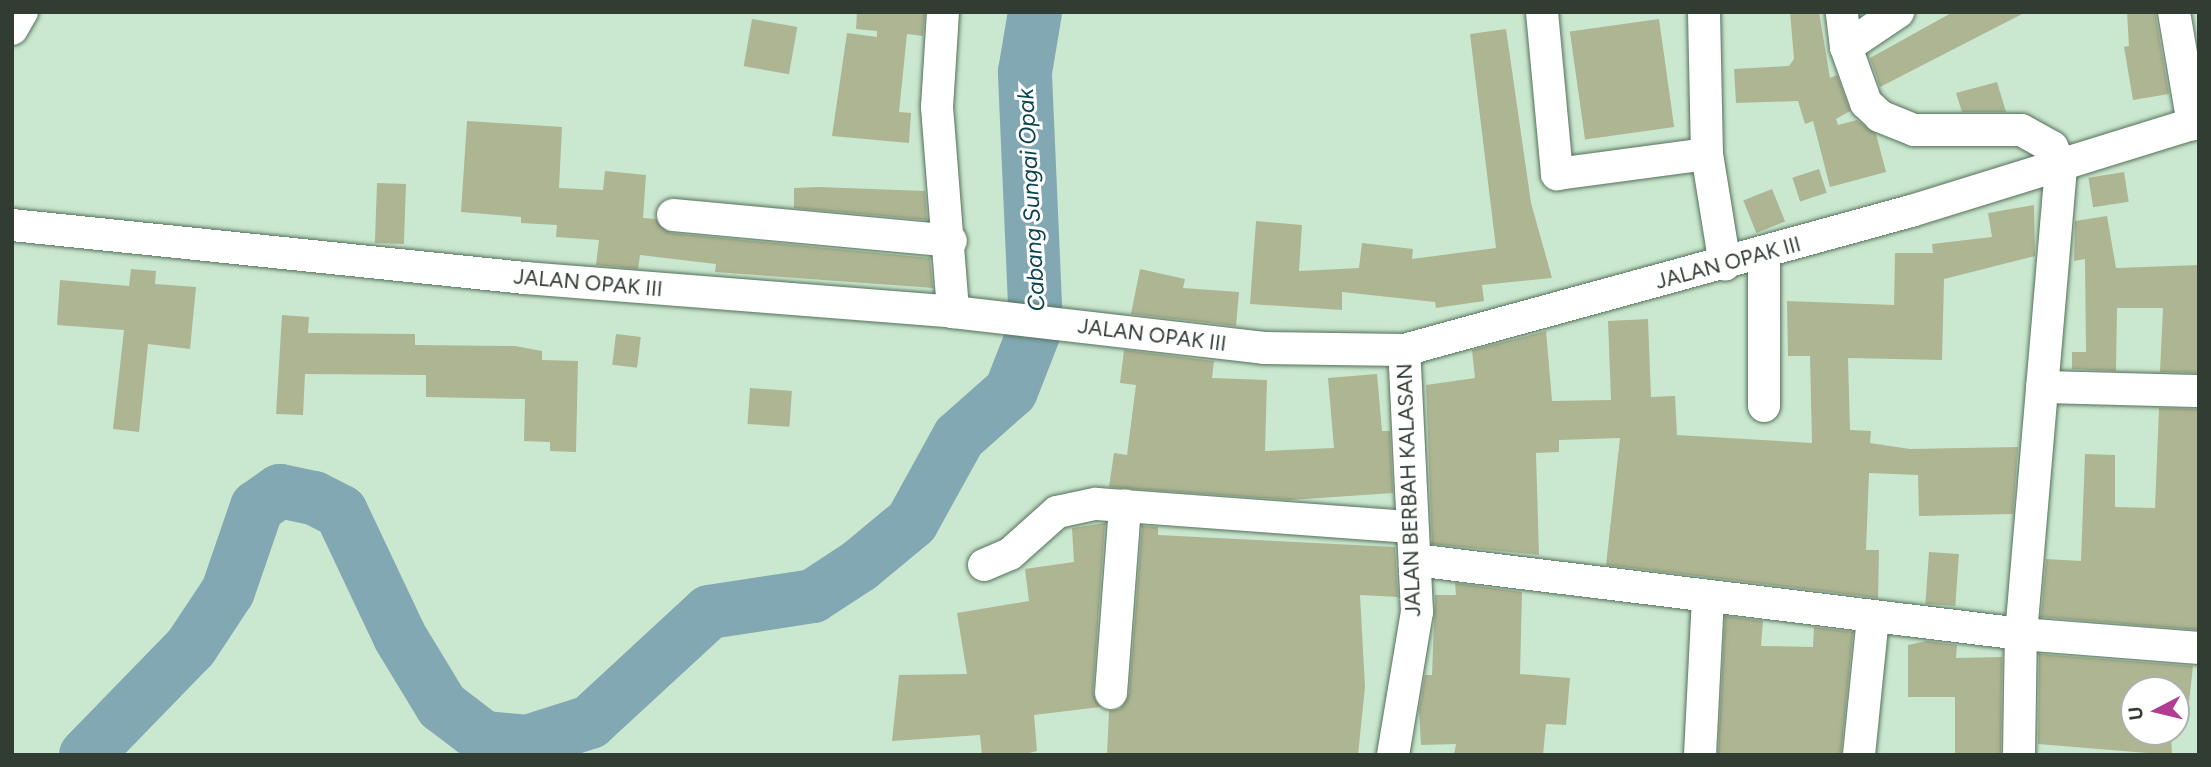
<!DOCTYPE html>
<html>
<head>
<meta charset="utf-8">
<style>
	body { margin:0 }
	#map { position:relative; width:2211px; height:767px; overflow:hidden; background:#cae8cf; font-family:Figtree,sans-serif }
	div>[style] { position:absolute }
	.river>* { height:54px; margin:-27px; padding:0 27px; transform-origin:27px; border-radius:27px; background:#82a8b3 }
	.building>* { inset:0; background:#aeb593; transform-origin:0 0 }
	.roads { filter:drop-shadow(0 0 2px #55705a) drop-shadow(0 0 2px #55705a) }
	.minor>* { height:32px; margin:-16px; padding:0 16px; transform-origin:16px; border-radius:16px; background:#fff }
	span { translate:-50% -50%; white-space:nowrap; text-align:center; line-height:1.15; -webkit-text-stroke:6px #fff; paint-order:stroke }
	.street-label { font-size:21px; color:#313d33 }
	.water-label { font-size:23px; color:#0b4451; font-style:italic }
	.frame { position:absolute; inset:0; border:14px solid #313d33; pointer-events:none }
	.north { position:absolute; left:2120px; top:676px; width:70px; height:70px; box-sizing:border-box; background:#fff; border:2px solid #adb1ad; border-radius:50%; rotate:263deg; font-size:19px; font-weight:700; line-height:28px; text-align:center; color:#313d33 }
	.north::after { content:''; display:block; margin:auto; width:24px; height:32px; background:#b33c92; clip-path:polygon(50% 0,100% 100%,50% 72%,0 100%) }
</style>
</head>
<body>
<div id="map">
	<div class="river">
		<div style="left:86px;top:755px;width:151px;rotate:-45.8deg"></div>
		<div style="left:191px;top:647px;width:67px;rotate:-56.5deg"></div>
		<div style="left:228px;top:591px;width:89px;rotate:-71deg"></div>
		<div style="left:257px;top:507px;width:28px;rotate:-35deg"></div>
		<div style="left:280px;top:491px;width:35px;rotate:12deg"></div>
		<div style="left:314px;top:498px;width:30px;rotate:27deg"></div>
		<div style="left:341px;top:512px;width:138px;rotate:64.7deg"></div>
		<div style="left:400px;top:637px;width:81px;rotate:58.7deg"></div>
		<div style="left:442px;top:706px;width:53px;rotate:37.3deg"></div>
		<div style="left:484px;top:738px;width:43px;rotate:5.3deg"></div>
		<div style="left:527px;top:742px;width:66px;rotate:-17.6deg"></div>
		<div style="left:590px;top:722px;width:162px;rotate:-42.7deg"></div>
		<div style="left:709px;top:612px;width:105px;rotate:-8.7deg"></div>
		<div style="left:813px;top:596px;width:55px;rotate:-33.1deg"></div>
		<div style="left:859px;top:566px;width:69px;rotate:-39.7deg"></div>
		<div style="left:912px;top:522px;width:97px;rotate:-61.1deg"></div>
		<div style="left:959px;top:437px;width:69px;rotate:-41.5deg"></div>
		<div style="left:1011px;top:391px;width:69px;rotate:-68.7deg"></div>
		<div style="left:1036px;top:327px;width:255px;rotate:-92.5deg"></div>
		<div style="left:1025px;top:72px;width:61px;rotate:-80.5deg"></div>
	</div>
	<div class="building">
		<div style="clip-path:polygon(857px 12px,925px 12px,923px 36px,907px 34px,899px 112px,911px 113px,909px 143px,832px 136px,847px 33px,877px 37px,877px 31px,856px 29px)"></div>
		<div style="clip-path:polygon(1790px 12px,1819px 12px,1830px 78px,1837px 75px,1850px 111px,1836px 119px,1838px 125px,1857px 120px,1876px 134px,1886px 172px,1830px 187px,1813px 121px,1805px 124px,1798px 101px,1736px 103px,1734px 69px,1789px 66px,1794px 59px)"></div>
		<div style="clip-path:polygon(1953px 12px,2026px 12px,1880px 87px,1870px 58px)"></div>
		<div style="clip-path:polygon(2127px 12px,2155px 12px,2169px 94px,2133px 100px,2124px 47px,2129px 46px)"></div>
		<div style="left:752px;top:19px;width:46px;height:48px;rotate:10deg"></div>
		<div style="left:1659px;top:19px;width:109px;height:90px;rotate:82deg"></div>
		<div style="clip-path:polygon(1506px 29px,1531px 203px,1552px 278px,1482px 285px,1484px 301px,1436px 308px,1435px 302px,1342px 292px,1342px 310px,1250px 304px,1256px 221px,1302px 225px,1299px 271px,1359px 268px,1362px 243px,1413px 249px,1412px 259px,1496px 248px,1470px 34px)"></div>
		<div style="clip-path:polygon(1997px 82px,2006px 112px,1962px 112px,1956px 93px)"></div>
		<div style="clip-path:polygon(467px 121px,562px 127px,559px 188px,603px 190px,605px 171px,646px 175px,643px 218px,656px 219px,671px 233px,930px 258px,933px 288px,715px 272px,716px 264px,640px 255px,638px 269px,596px 265px,599px 240px,556px 237px,557px 225px,521px 223px,521px 217px,461px 212px)"></div>
		<div style="left:1819px;top:169px;width:25px;height:28px;rotate:72deg"></div>
		<div style="left:2124px;top:172px;width:30px;height:36px;rotate:81deg"></div>
		<div style="left:377px;top:183px;width:29px;height:60px;rotate:2deg"></div>
		<div style="clip-path:polygon(819px 187px,925px 191px,927px 220px,794px 208px,794px 188px)"></div>
		<div style="left:1772px;top:189px;width:35px;height:31px;rotate:68deg"></div>
		<div style="clip-path:polygon(2034px 205px,2035px 256px,1944px 279px,1942px 360px,1848px 358px,1850px 430px,1871px 431px,1870px 443px,1910px 449px,2018px 447px,2013px 514px,1919px 516px,1918px 475px,1869px 473px,1866px 550px,1879px 550px,1878px 598px,1606px 565px,1620px 438px,1559px 440px,1559px 452px,1536px 453px,1539px 555px,1432px 544px,1426px 385px,1475px 378px,1472px 350px,1546px 331px,1552px 401px,1611px 400px,1608px 321px,1648px 319px,1651px 397px,1675px 396px,1677px 435px,1812px 443px,1810px 356px,1788px 356px,1787px 301px,1894px 305px,1895px 253px,1933px 253px,1932px 244px,1992px 237px,1988px 213px)"></div>
		<div style="clip-path:polygon(2107px 216px,2116px 268px,2199px 265px,2199px 373px,2160px 372px,2163px 308px,2117px 308px,2116px 371px,2072px 369px,2072px 352px,2086px 352px,2085px 259px,2074px 261px,2075px 221px)"></div>
		<div style="clip-path:polygon(131px 269px,156px 271px,155px 284px,196px 287px,190px 349px,148px 344px,139px 432px,113px 429px,124px 330px,57px 325px,60px 280px,129px 286px)"></div>
		<div style="clip-path:polygon(1140px 269px,1185px 279px,1183px 288px,1239px 292px,1236px 326px,1131px 314px)"></div>
		<div style="clip-path:polygon(282px 315px,309px 317px,308px 333px,415px 334px,415px 345px,515px 346px,542px 351px,542px 360px,578px 361px,576px 452px,550px 451px,550px 442px,524px 441px,525px 399px,426px 397px,426px 375px,305px 374px,303px 415px,276px 414px)"></div>
		<div style="left:616px;top:334px;width:25px;height:31px;rotate:7deg"></div>
		<div style="clip-path:polygon(1124px 350px,1214px 361px,1212px 378px,1267px 380px,1265px 451px,1334px 448px,1328px 378px,1377px 374px,1382px 431px,1390px 431px,1393px 493px,1290px 500px,1109px 487px,1114px 453px,1127px 455px,1136px 385px,1120px 383px)"></div>
		<div style="left:750px;top:388px;width:42px;height:36px;rotate:4deg"></div>
		<div style="clip-path:polygon(2159px 408px,2199px 409px,2199px 630px,2041px 617px,2046px 559px,2081px 561px,2085px 454px,2115px 455px,2115px 507px,2155px 508px)"></div>
		<div style="clip-path:polygon(1105px 523px,1093px 692px,1100px 707px,1034px 715px,1037px 751px,1021px 755px,982px 755px,980px 735px,892px 741px,899px 675px,967px 674px,957px 613px,1029px 601px,1025px 569px,1074px 562px,1072px 528px)"></div>
		<div style="clip-path:polygon(1142px 526px,1158px 527px,1158px 535px,1395px 547px,1398px 597px,1360px 595px,1365px 687px,1358px 755px,1107px 755px,1109px 711px,1120px 709px,1129px 694px)"></div>
		<div style="left:1929px;top:552px;width:30px;height:52px;rotate:4deg"></div>
		<div style="clip-path:polygon(1455px 583px,1522px 592px,1520px 674px,1570px 678px,1566px 725px,1546px 724px,1543px 755px,1454px 755px,1456px 744px,1421px 745px,1419px 710px,1425px 675px,1432px 675px,1435px 595px,1456px 595px)"></div>
		<div style="clip-path:polygon(1725px 616px,1763px 621px,1761px 646px,1813px 647px,1814px 627px,1853px 632px,1841px 755px,1718px 755px)"></div>
		<div style="clip-path:polygon(1927px 641px,1957px 645px,1956px 658px,2002px 657px,2001px 755px,1955px 755px,1955px 697px,1908px 697px,1908px 645px)"></div>
		<div style="clip-path:polygon(2039px 654px,2193px 666px,2189px 702px,2176px 701px,2176px 690px,2134px 690px,2134px 732px,2171px 732px,2172px 755px,2038px 744px)"></div>
	</div>
	<div class="roads">
		<div class="minor">
			<div style="left:943px;top:12px;width:95px;rotate:93.6deg"></div>
			<div style="left:937px;top:107px;width:206px;rotate:85.5deg"></div>
			<div style="left:1542px;top:12px;width:163px;rotate:84.7deg"></div>
			<div style="left:1557px;top:174px;width:151px;rotate:-7.6deg"></div>
			<div style="left:1704px;top:12px;width:142px;rotate:88.8deg"></div>
			<div style="left:1707px;top:154px;width:112px;rotate:80.8deg"></div>
			<div style="left:2174px;top:12px;width:114px;rotate:80.4deg"></div>
			<div style="left:12px;top:29px;width:20px;rotate:-60deg"></div>
			<div style="left:1846px;top:47px;width:63px;rotate:-33.9deg"></div>
			<div style="left:673px;top:215px;width:279px;rotate:5.3deg"></div>
			<div style="left:12px;top:225px;width:516px;rotate:5.9deg"></div>
			<div style="left:525px;top:278px;width:429px;rotate:4.5deg"></div>
			<div style="left:953px;top:312px;width:313px;rotate:6.6deg"></div>
			<div style="left:1264px;top:348px;width:140px;rotate:0.8deg"></div>
			<div style="left:1404px;top:350px;width:526px;rotate:-15.33deg"></div>
			<div style="left:1911px;top:211px;width:301px;rotate:-17.2deg"></div>
			<div style="left:2042px;top:387px;width:157px;rotate:1.5deg"></div>
			<div style="left:1764px;top:406px;width:153px;rotate:-90deg"></div>
			<div style="left:1415px;top:560px;width:611px;rotate:6.96deg"></div>
			<div style="left:2021px;top:634px;width:470px;rotate:-85.1deg"></div>
			<div style="left:2061px;top:166px;width:21px;rotate:-115deg"></div>
			<div style="left:2052px;top:147px;width:35px;rotate:-151deg"></div>
			<div style="left:2021px;top:130px;width:107px;rotate:180deg"></div>
			<div style="left:1914px;top:130px;width:37px;rotate:-158deg"></div>
			<div style="left:1880px;top:116px;width:19px;rotate:-137deg"></div>
			<div style="left:1866px;top:103px;width:59px;rotate:-109.7deg"></div>
			<div style="left:1846px;top:47px;width:35px;rotate:-97deg"></div>
			<div style="left:984px;top:565px;width:28px;rotate:-23deg"></div>
			<div style="left:1010px;top:554px;width:63px;rotate:-41.8deg"></div>
			<div style="left:1057px;top:512px;width:40px;rotate:-12deg"></div>
			<div style="left:1096px;top:504px;width:317px;rotate:4.2deg"></div>
			<div style="left:1111px;top:693px;width:188px;rotate:-85.7deg"></div>
			<div style="left:1393px;top:755px;width:145px;rotate:-80.5deg"></div>
			<div style="left:1417px;top:612px;width:262px;rotate:-92.8deg"></div>
			<div style="left:1700px;top:755px;width:158px;rotate:-87.1deg"></div>
			<div style="left:1859px;top:755px;width:139px;rotate:-84.2deg"></div>
			<div style="left:2019px;top:755px;width:121px;rotate:-89.1deg"></div>
			<div style="left:2021px;top:634px;width:179px;rotate:4.5deg"></div>
		</div>
	</div>
	<div class="street-label">
		<span style="left:1728px;top:263px;rotate:-15deg">JALAN OPAK III</span>
		<span style="left:588px;top:283px;rotate:5deg">JALAN OPAK III</span>
		<span style="left:1152px;top:335px;rotate:7deg">JALAN OPAK III</span>
		<span style="left:1409px;top:490px;rotate:-92deg">JALAN BERBAH KALASAN</span>
	</div>
	<div class="water-label">
		<span style="left:1031px;top:200px;rotate:-93deg">Cabang Sungai Opak</span>
	</div>
	<div class="frame"></div>
	<div class="north">U</div>
</div>
</body>
</html>
